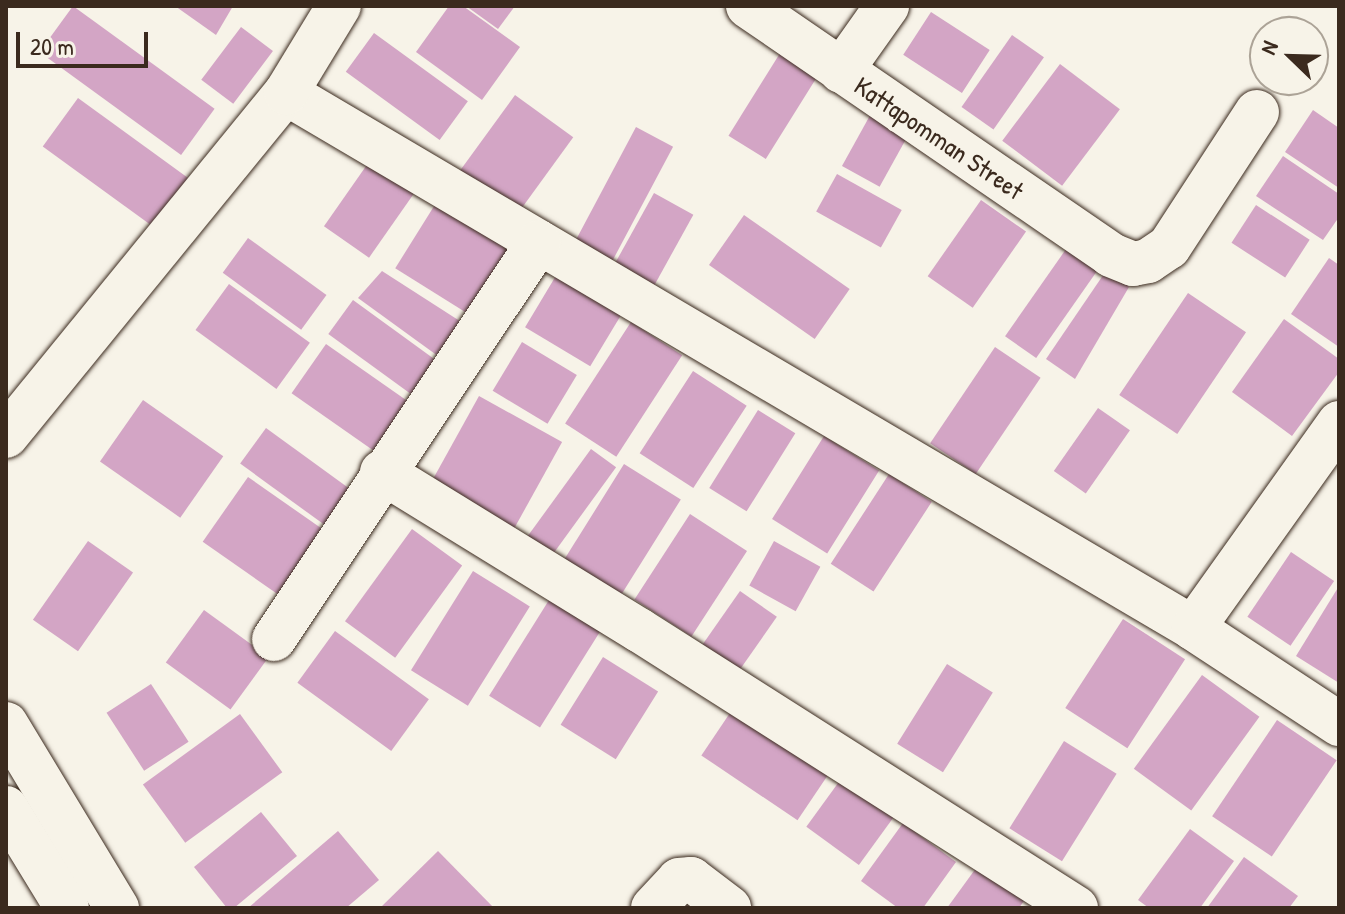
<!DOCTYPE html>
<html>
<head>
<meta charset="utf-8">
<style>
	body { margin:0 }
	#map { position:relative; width:1345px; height:914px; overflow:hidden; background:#f7f3e8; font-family:"Patrick Hand",sans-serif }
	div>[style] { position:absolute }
	.building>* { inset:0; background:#d3a5c5; transform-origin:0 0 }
	.roads { filter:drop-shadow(0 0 2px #3b2a1e) drop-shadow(0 0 2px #3b2a1e) }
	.minor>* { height:44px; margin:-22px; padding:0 22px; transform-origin:22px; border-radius:22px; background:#f7f3e8 }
	.major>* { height:44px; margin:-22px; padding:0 22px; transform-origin:22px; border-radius:22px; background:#f7f3e8 }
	span { translate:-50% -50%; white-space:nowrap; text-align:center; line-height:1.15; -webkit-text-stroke:8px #f7f3e8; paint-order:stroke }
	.street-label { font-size:26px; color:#3b2a1e }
	.frame { position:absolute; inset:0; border:8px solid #3b2a1e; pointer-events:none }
	.north { position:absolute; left:1249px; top:16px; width:80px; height:80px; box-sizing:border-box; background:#f7f3e8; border:2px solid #aca397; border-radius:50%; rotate:293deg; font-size:22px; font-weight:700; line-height:32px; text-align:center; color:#3b2a1e }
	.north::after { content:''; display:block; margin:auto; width:28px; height:36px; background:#3b2a1e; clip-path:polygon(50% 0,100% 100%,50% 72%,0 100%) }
	.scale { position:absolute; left:16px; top:32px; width:132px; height:36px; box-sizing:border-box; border:4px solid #3b2a1e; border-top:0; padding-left:10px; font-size:24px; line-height:28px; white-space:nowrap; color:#3b2a1e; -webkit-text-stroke:6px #f7f3e8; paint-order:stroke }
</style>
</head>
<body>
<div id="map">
	<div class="building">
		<div style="left:73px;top:6px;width:175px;height:57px;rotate:36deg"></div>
		<div style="clip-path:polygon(175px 6px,233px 6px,216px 35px)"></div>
		<div style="clip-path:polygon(449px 6px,463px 6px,520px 47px,482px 100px,416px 52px)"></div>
		<div style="clip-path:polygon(466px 6px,515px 6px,498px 29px)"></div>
		<div style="left:931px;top:12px;width:70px;height:51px;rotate:33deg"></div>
		<div style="left:241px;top:27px;width:40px;height:66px;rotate:37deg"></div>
		<div style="left:374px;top:33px;width:116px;height:48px;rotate:36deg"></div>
		<div style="left:1012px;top:35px;width:39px;height:88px;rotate:35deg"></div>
		<div style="left:782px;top:50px;width:44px;height:101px;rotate:32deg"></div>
		<div style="left:1060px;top:64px;width:75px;height:96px;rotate:37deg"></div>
		<div style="left:515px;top:95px;width:72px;height:94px;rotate:36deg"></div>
		<div style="left:78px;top:98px;width:140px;height:60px;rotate:36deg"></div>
		<div style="left:873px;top:110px;width:43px;height:64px;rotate:29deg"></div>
		<div style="clip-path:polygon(1313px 110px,1339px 128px,1339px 188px,1285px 152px)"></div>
		<div style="left:636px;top:127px;width:42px;height:130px;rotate:28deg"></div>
		<div style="clip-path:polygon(1283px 156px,1339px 194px,1339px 217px,1323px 240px,1256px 196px)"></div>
		<div style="left:371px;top:159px;width:55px;height:82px;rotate:35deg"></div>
		<div style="left:837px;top:174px;width:74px;height:43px;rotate:29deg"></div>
		<div style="left:654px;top:193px;width:45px;height:81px;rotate:29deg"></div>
		<div style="left:981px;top:200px;width:55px;height:93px;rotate:35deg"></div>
		<div style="left:436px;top:203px;width:99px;height:77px;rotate:32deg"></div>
		<div style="left:1256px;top:205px;width:64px;height:45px;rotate:33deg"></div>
		<div style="left:744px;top:215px;width:129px;height:61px;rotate:35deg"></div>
		<div style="left:248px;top:238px;width:97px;height:43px;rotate:36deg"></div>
		<div style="left:1071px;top:242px;width:38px;height:115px;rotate:35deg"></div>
		<div style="clip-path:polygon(1329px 258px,1339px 265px,1339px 347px,1291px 314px)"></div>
		<div style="clip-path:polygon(1110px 265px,1129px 287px,1075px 379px,1046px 359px)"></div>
		<div style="clip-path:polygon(382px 271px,466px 325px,442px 359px,358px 298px)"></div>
		<div style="left:557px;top:274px;width:76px;height:62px;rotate:31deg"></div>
		<div style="left:229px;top:284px;width:100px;height:57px;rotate:36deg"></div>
		<div style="left:1188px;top:293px;width:70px;height:123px;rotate:34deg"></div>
		<div style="left:353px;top:300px;width:111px;height:42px;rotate:36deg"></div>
		<div style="clip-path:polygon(1284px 319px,1339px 359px,1339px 372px,1292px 436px,1232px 392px)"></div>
		<div style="left:631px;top:322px;width:61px;height:121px;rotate:33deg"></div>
		<div style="left:522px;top:342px;width:64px;height:57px;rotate:31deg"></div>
		<div style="left:326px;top:344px;width:109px;height:60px;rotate:35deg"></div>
		<div style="left:995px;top:347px;width:55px;height:116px;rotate:34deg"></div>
		<div style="left:693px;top:371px;width:64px;height:98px;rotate:33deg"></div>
		<div style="left:479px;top:396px;width:95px;height:102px;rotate:29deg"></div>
		<div style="left:143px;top:400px;width:98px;height:75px;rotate:35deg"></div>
		<div style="left:1098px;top:408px;width:39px;height:77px;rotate:35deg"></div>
		<div style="left:758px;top:410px;width:44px;height:92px;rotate:32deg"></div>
		<div style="left:266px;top:428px;width:117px;height:44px;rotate:36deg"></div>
		<div style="left:824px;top:436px;width:65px;height:98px;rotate:32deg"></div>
		<div style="left:591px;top:449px;width:31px;height:115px;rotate:36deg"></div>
		<div style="left:624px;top:464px;width:67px;height:121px;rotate:32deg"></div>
		<div style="left:889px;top:474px;width:51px;height:107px;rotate:33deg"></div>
		<div style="left:248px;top:477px;width:93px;height:79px;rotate:35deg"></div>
		<div style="left:690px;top:514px;width:68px;height:102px;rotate:33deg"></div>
		<div style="left:412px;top:529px;width:62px;height:114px;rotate:36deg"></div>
		<div style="left:88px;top:541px;width:55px;height:96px;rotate:35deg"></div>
		<div style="left:774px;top:541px;width:53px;height:51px;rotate:29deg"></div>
		<div style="left:1291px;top:552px;width:52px;height:78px;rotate:34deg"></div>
		<div style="left:473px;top:571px;width:67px;height:117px;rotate:32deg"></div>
		<div style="clip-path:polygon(1339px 586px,1339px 683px,1296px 656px)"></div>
		<div style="left:740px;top:591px;width:45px;height:68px;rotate:35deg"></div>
		<div style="left:549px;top:600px;width:60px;height:113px;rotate:32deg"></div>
		<div style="left:204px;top:610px;width:80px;height:65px;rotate:36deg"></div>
		<div style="left:1123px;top:619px;width:74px;height:106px;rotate:33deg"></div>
		<div style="left:335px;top:631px;width:116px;height:64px;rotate:36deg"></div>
		<div style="left:603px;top:657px;width:65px;height:80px;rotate:32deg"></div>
		<div style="left:947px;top:664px;width:54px;height:94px;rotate:32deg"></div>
		<div style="left:1202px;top:675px;width:71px;height:116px;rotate:36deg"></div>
		<div style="left:151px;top:684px;width:69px;height:53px;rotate:57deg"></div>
		<div style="left:736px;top:704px;width:116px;height:62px;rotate:34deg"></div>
		<div style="left:240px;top:714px;width:72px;height:120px;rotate:54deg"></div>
		<div style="left:1277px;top:720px;width:72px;height:116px;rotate:34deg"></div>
		<div style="left:1064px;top:741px;width:62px;height:103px;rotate:32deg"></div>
		<div style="left:841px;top:779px;width:65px;height:59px;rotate:36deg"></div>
		<div style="clip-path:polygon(261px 812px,297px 856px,234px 908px,227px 908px,194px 867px)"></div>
		<div style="clip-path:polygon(903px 823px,956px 862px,923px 908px,898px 908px,861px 881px)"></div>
		<div style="clip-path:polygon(1190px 829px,1234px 861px,1200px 908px,1149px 908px,1138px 900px)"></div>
		<div style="clip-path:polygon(338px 831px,379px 880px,346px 908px,248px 908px)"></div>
		<div style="clip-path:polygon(438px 851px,494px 908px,380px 908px)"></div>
		<div style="clip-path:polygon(1244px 857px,1298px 896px,1289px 908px,1207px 908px)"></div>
		<div style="clip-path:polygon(979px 864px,1026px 898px,1019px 908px,947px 908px)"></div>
	</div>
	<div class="roads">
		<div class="minor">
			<div style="left:748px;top:6px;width:440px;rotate:34.4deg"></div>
			<div style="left:1111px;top:255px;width:24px;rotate:22deg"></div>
			<div style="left:1133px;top:264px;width:15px;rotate:-11deg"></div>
			<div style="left:1148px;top:261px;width:25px;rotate:-34deg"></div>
			<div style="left:1169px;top:247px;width:161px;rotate:-56.9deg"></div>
			<div style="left:841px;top:71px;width:80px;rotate:-54.7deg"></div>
			<div style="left:286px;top:93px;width:1053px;rotate:30.53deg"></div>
			<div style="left:1193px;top:628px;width:175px;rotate:33.3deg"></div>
			<div style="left:6px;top:436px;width:443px;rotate:-50.8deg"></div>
			<div style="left:286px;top:93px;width:102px;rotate:-58.7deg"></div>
			<div style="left:382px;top:472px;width:302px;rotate:31.6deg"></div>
			<div style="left:639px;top:630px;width:518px;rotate:32.46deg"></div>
			<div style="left:1193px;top:628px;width:252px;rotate:-54.5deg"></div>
			<div style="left:274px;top:639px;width:477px;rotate:-56.3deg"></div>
			<div style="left:653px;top:908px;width:38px;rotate:-47deg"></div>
			<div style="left:679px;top:880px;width:12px;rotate:-5deg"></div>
			<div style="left:691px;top:879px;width:48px;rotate:37.3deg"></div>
		</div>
		<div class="major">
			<div style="left:6px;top:724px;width:215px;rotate:58.9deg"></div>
			<div style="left:6px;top:808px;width:117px;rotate:58.6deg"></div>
		</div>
	</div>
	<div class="street-label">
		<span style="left:939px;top:138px;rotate:34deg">Kattapomman Street</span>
	</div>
	<div class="frame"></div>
	<div class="north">N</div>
	<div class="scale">20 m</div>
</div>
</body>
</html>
